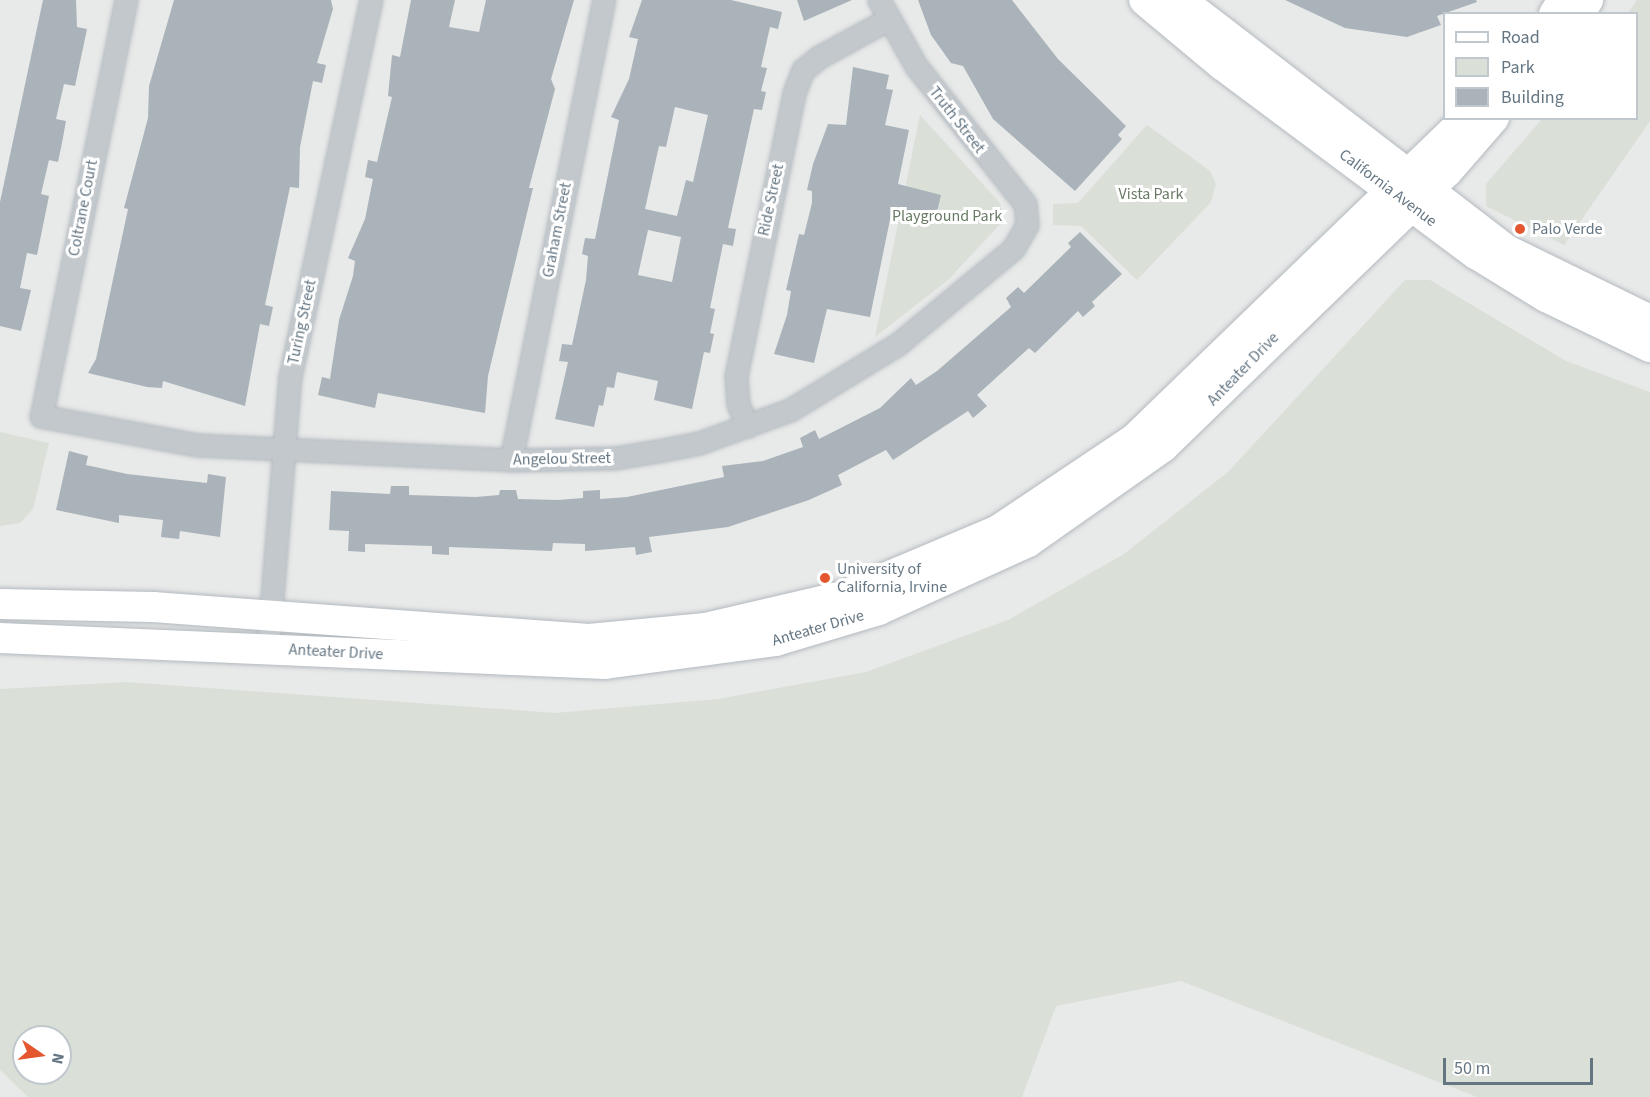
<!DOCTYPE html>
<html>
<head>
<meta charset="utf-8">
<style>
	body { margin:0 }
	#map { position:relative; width:1650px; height:1097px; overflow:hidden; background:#fafaf8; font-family:"Source Sans 3",sans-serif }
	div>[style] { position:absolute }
	.built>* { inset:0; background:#e8e9e9 }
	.green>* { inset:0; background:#dadfd7 }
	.building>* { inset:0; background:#aab3b9 }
	.roads { filter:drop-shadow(0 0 2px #b3babf) drop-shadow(0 0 2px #b3babf) }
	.street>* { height:21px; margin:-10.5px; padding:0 10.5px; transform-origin:10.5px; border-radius:10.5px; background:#c3c8cc }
	.secondary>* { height:30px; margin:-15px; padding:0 15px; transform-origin:15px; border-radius:15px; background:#fff }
	.dots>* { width:16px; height:16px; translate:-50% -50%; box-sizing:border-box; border:3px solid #fff; border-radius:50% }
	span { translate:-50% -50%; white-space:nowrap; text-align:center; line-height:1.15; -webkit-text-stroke:6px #fff; paint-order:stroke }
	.street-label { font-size:16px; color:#657683 }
	.park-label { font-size:16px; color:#687a64 }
	.poi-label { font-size:16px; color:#657683 }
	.left { translate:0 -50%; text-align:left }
	.legend { position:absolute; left:1443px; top:12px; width:195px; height:108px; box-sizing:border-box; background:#fff; border:2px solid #c1c8cd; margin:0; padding:8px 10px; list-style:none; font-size:18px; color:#657683 }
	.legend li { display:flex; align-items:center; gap:12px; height:30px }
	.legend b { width:30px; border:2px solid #c1c8cd }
	.north { position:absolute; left:12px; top:1025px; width:60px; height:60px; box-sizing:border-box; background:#fff; border:2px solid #c1c8cd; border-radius:50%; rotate:103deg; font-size:16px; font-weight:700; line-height:24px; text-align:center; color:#657683 }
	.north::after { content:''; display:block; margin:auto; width:21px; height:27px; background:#e4572e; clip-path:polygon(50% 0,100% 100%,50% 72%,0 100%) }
	.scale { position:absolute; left:1443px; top:1058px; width:150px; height:27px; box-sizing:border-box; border:3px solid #657683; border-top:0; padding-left:8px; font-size:18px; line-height:21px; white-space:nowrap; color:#657683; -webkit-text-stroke:4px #fff; paint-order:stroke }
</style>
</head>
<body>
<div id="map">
	<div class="built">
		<div style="clip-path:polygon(evenodd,0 0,1650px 0,1650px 1097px,0 1097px,0 0,1444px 14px,1636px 14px,1636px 118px,1444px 118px,1444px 14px,0 0,24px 1037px,60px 1037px,60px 1073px,24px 1073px,24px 1037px)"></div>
	</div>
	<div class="green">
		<div style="clip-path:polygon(1637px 0,1650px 0,1650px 121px,1564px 245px,1486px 206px,1486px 184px,1542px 119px,1636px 118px,1636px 14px,1628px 13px)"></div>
		<div style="clip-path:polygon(920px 115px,1000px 203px,1003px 221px,948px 280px,875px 337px)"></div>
		<div style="clip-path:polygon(1147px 125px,1210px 171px,1216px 184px,1211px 202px,1137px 280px,1081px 226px,1053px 225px,1053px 204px,1078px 203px)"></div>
		<div style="clip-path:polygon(evenodd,1405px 280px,1430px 280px,1566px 361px,1650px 392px,1650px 1097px,1477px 1097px,1181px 981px,1056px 1006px,1022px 1097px,28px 1097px,0 1070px,0 689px,126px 682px,555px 713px,718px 699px,866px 672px,1008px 620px,1124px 554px,1228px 472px,1405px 280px,24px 1037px,60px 1037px,60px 1073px,24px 1073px,24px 1037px)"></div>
		<div style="clip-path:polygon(0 432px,49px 443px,33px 509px,20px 523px,0 526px)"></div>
	</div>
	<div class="building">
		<div style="clip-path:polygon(43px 0,76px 0,77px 27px,87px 29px,75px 86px,64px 84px,56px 119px,66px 121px,62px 143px,58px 162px,49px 160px,41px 194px,49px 196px,37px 255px,27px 253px,20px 288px,31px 290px,21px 331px,0 326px,0 202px)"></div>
		<div style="clip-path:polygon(174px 0,331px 0,333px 9px,317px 63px,326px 65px,322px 83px,313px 81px,300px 147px,299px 188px,290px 187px,265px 305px,273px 307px,269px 326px,260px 324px,245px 406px,163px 381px,162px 388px,147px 387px,88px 373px,96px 359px,128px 209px,124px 208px,148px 118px,149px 86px)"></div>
		<div style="clip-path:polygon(411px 0,455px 0,449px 27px,479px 32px,486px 0,574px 0,551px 79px,555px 89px,529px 188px,533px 188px,488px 376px,485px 413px,378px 393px,375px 408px,318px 395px,322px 377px,330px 379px,339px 320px,353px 276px,355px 261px,348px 258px,365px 219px,373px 179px,365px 177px,368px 160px,377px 162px,392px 97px,388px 96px,392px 55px,400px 57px)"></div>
		<div style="clip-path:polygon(evenodd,642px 0,731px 0,782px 12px,778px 29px,770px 27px,761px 67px,767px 68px,761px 91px,766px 92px,762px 110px,754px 109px,728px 228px,736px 229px,733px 246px,723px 244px,710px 308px,715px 309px,710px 333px,714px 334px,710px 353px,704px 352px,692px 409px,654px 400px,658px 381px,617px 372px,614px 388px,607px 387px,603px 406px,599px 405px,594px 427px,555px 419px,568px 362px,559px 361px,562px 344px,572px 345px,586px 280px,588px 256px,582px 254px,585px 238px,595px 239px,619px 120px,611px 117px,629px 79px,638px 39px,629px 37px,642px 0,675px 107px,708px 115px,693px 182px,686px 180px,677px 216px,645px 209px,659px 146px,666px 147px,675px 107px,642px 0,648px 230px,681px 237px,672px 282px,638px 275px,648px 230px)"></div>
		<div style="clip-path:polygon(797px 0,852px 0,804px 21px)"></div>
		<div style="clip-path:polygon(918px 0,1012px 0,1058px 59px,1126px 126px,1118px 135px,1122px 139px,1075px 191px,993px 119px,963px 66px,951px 63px,931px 35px)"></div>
		<div style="clip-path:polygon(1285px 0,1476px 0,1477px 2px,1437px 16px,1441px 25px,1407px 37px,1345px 28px)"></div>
		<div style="clip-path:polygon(853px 67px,889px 75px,886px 89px,893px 90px,885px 125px,909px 130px,898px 184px,941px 195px,935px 220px,892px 210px,870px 317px,827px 309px,814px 363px,774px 354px,787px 315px,791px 291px,786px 290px,799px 234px,804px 235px,812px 203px,812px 191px,807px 190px,813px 164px,828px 124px,846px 125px)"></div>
		<div style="clip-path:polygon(1080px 232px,1122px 274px,1092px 302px,1095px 306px,1083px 317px,1078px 311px,1035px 353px,1029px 348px,977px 395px,987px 406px,973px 418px,968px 411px,893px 460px,886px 450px,838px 475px,842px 485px,809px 500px,728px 527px,649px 537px,652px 552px,636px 555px,635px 547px,585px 551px,585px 544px,553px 543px,552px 551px,449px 547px,449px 555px,432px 554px,432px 546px,365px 544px,365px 552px,348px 551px,349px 531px,329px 530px,331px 491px,390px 494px,391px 486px,409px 486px,409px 495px,476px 497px,499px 495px,500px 490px,516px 490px,518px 499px,558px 500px,583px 498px,583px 491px,600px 490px,600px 499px,627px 497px,724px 477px,722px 466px,763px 461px,803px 447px,800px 438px,815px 430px,819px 439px,880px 408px,911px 378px,916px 385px,937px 371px,1011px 307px,1006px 298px,1018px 287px,1024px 293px,1071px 247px,1068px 243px)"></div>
		<div style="clip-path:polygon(69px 451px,88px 456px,86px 465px,127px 474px,207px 483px,208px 474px,226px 477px,220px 537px,180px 531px,179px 539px,161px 537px,163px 520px,119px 515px,119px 523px,56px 510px)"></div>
	</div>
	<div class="roads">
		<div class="street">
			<div style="left:126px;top:0;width:425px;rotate:101.5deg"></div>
			<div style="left:41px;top:416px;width:160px;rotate:10.5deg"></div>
			<div style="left:198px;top:445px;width:313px;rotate:2.7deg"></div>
			<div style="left:511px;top:460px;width:104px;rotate:-1.1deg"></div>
			<div style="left:615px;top:458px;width:44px;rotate:-9.2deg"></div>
			<div style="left:658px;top:451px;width:42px;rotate:-11deg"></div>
			<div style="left:699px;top:443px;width:97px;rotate:-19.9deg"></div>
			<div style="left:790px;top:410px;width:127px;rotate:-31.4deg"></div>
			<div style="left:898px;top:344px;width:149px;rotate:-39.6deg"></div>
			<div style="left:1013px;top:249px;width:28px;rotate:-60deg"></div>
			<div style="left:1027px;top:225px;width:21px;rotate:-95deg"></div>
			<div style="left:1025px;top:204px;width:176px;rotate:-128.3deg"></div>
			<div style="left:916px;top:66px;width:76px;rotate:-119.3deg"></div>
			<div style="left:748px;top:426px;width:23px;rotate:-115deg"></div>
			<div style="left:738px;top:405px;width:29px;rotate:-94deg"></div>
			<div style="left:736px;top:376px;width:289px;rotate:-78.4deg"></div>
			<div style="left:794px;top:93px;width:25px;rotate:-69deg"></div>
			<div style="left:803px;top:70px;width:21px;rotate:-39deg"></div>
			<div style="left:819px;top:57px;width:77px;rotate:-28.6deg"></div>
			<div style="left:511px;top:460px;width:469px;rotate:-78.6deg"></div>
			<div style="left:268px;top:648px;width:272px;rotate:-85.4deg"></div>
			<div style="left:290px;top:377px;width:386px;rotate:-77.9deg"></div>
		</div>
		<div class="secondary">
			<div style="left:1144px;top:0;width:102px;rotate:39.8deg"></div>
			<div style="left:1222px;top:65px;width:317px;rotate:36.7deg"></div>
			<div style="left:1476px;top:254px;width:82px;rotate:31.6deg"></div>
			<div style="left:1546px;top:297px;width:115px;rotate:25.7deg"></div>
			<div style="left:1181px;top:0;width:411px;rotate:37.5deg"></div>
			<div style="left:1507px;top:250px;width:159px;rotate:26.1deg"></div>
			<div style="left:1554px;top:14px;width:17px;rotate:-57deg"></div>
			<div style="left:1579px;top:14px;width:17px;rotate:-57deg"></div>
			<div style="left:0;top:604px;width:153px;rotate:1.1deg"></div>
			<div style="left:153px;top:607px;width:437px;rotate:4.2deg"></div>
			<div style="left:589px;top:639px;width:117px;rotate:-5.4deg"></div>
			<div style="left:705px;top:628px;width:141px;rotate:-13.1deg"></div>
			<div style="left:842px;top:596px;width:169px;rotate:-22.9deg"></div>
			<div style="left:998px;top:530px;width:164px;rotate:-33.8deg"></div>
			<div style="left:1134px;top:439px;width:462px;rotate:-44deg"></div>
			<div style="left:0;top:638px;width:606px;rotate:2.46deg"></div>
			<div style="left:605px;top:664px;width:173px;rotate:-7.7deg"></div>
			<div style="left:776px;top:641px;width:108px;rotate:-16.8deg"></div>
			<div style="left:879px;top:610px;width:164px;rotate:-24.5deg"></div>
			<div style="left:1028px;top:542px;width:165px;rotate:-35.1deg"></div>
			<div style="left:1163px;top:447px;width:395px;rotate:-44.1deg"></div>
			<div style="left:1447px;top:172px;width:72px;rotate:-49deg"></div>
		</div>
	</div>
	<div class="dots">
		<div style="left:1520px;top:229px;background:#e4572e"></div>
		<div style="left:825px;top:578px;background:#e4572e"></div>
	</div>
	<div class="street-label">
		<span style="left:957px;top:120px;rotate:52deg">Truth Street</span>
		<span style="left:1388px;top:188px;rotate:37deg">California Avenue</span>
		<span style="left:771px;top:200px;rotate:-78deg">Ride Street</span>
		<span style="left:83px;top:208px;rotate:-79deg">Coltrane Court</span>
		<span style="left:557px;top:230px;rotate:-79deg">Graham Street</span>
		<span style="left:302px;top:322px;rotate:-78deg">Turing Street</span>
		<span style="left:1243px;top:369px;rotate:-46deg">Anteater Drive</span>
		<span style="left:562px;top:459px;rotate:-1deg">Angelou Street</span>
		<span style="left:818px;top:628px;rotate:-16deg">Anteater Drive</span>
		<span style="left:336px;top:652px;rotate:3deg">Anteater Drive</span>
	</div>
	<div class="park-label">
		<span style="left:1151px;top:194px">Vista Park</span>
		<span style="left:947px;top:216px">Playground Park</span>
	</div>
	<div class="poi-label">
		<span class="left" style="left:1532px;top:229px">Palo Verde</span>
		<span class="left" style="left:837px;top:578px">University of<br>California, Irvine</span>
	</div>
	<ul class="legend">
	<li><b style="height:8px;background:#fff"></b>Road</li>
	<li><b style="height:16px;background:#dadfd7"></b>Park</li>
	<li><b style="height:16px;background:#aab3b9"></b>Building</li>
	</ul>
	<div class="north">N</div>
	<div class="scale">50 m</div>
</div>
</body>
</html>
